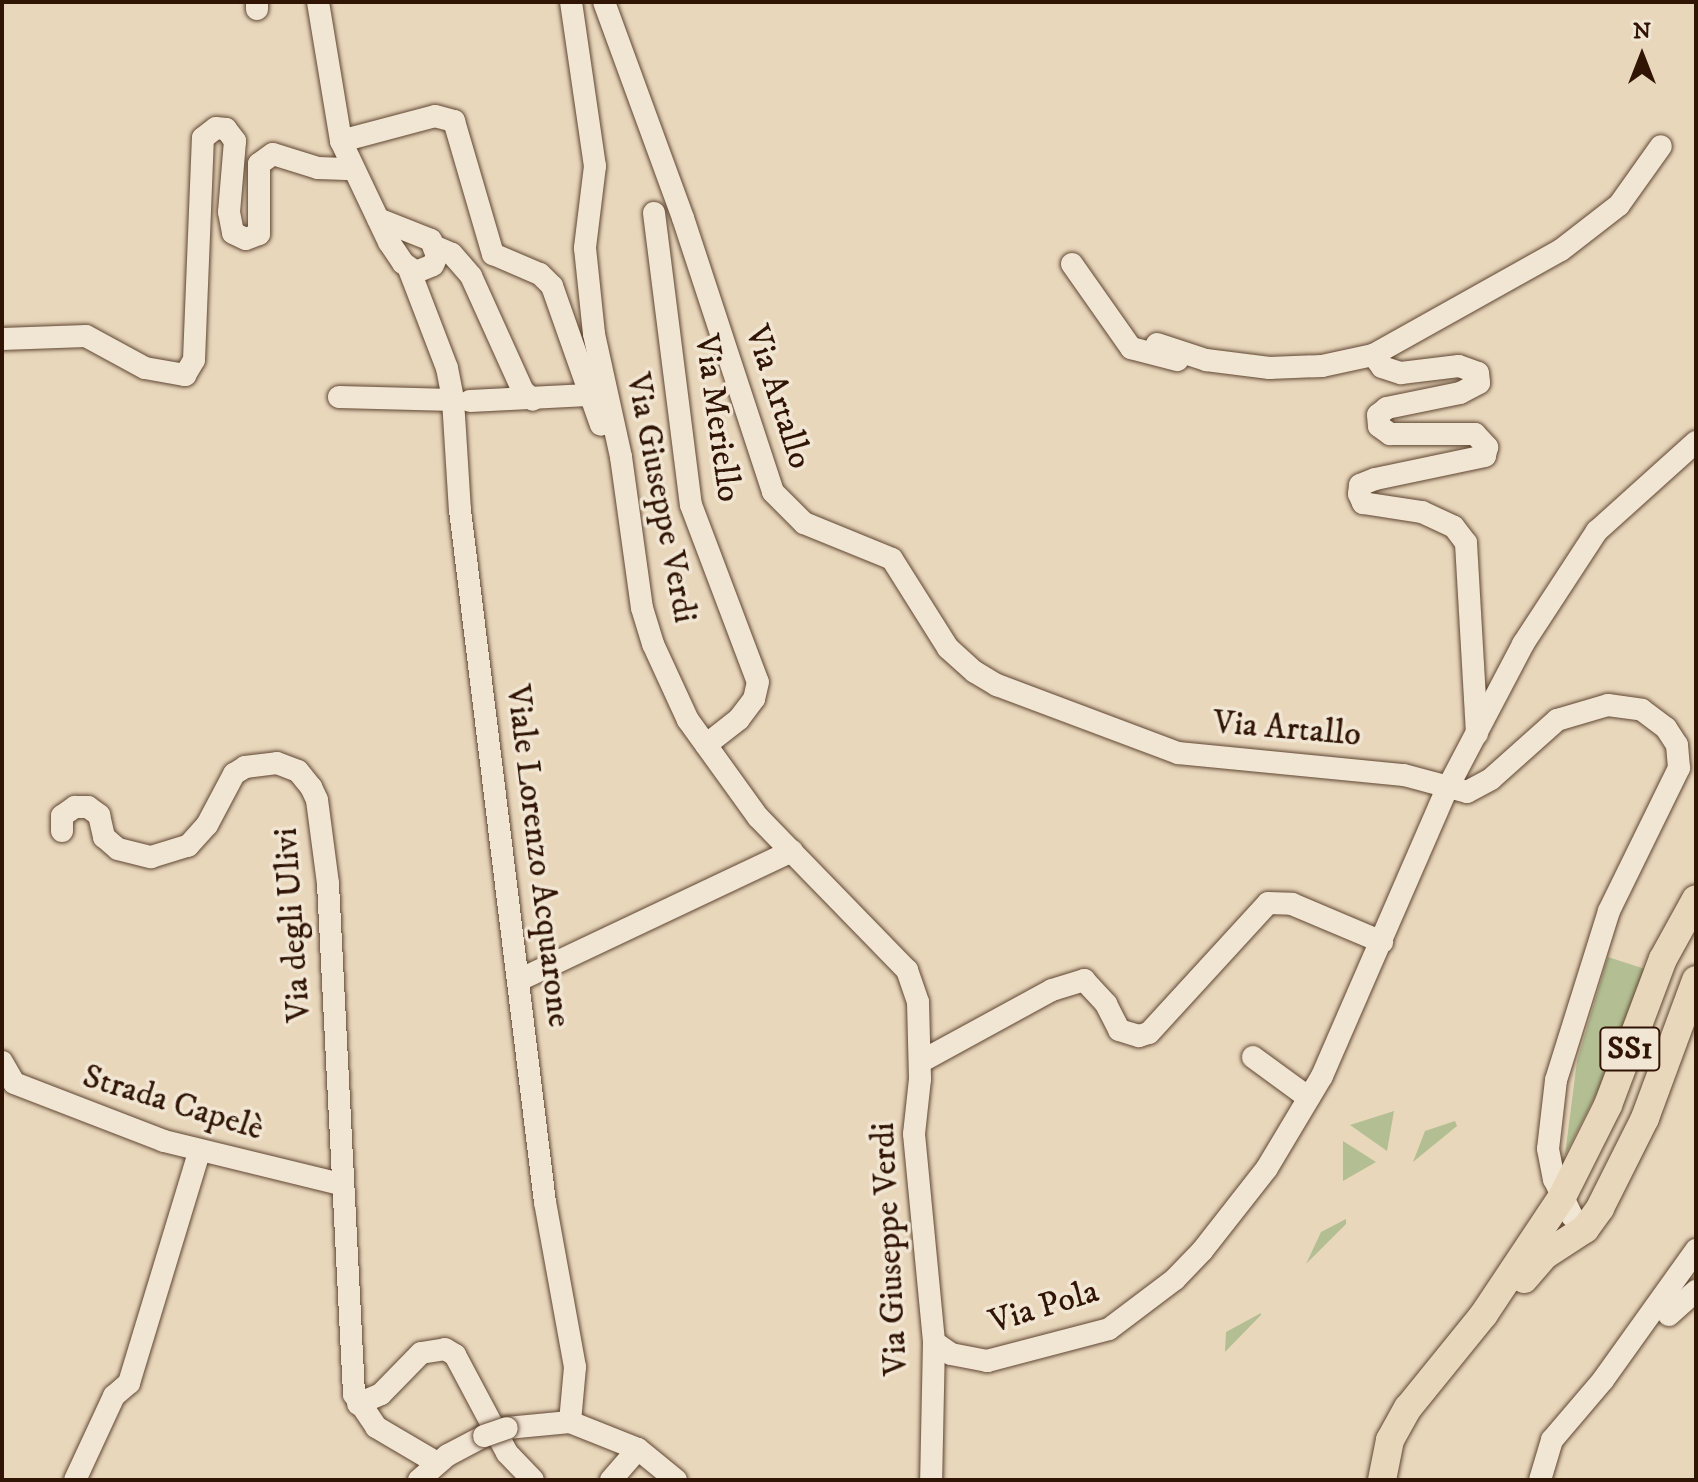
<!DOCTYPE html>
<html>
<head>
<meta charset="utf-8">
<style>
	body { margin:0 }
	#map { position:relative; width:1698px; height:1482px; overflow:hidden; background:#e9d7bc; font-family:"IM FELL DW Pica",serif }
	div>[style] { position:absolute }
	.green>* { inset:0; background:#b3bf93 }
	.roads { filter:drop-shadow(0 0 2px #5f4632) drop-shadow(0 0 2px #5f4632) }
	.minor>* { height:22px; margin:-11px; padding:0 11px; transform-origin:11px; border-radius:11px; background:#f1e5d3 }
	.major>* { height:28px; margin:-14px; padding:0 14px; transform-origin:14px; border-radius:14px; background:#e9d7bc }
	.bridges { filter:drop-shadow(0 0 2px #5f4632) drop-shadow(0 0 2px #5f4632) }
	.minor-bridge>* { height:22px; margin:-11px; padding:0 11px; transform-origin:11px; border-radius:11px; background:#f1e5d3 }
	span { translate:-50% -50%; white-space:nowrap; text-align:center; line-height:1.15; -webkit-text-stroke:7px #f1e5d3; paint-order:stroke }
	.shield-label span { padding:2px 6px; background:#f1e5d3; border:2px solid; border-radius:6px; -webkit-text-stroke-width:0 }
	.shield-label { font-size:32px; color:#311504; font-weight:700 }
	.street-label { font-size:34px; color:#311504 }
	.frame { position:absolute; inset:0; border:4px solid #311504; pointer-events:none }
	.north { position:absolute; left:1602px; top:16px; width:80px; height:80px; -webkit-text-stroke:6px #f1e5d3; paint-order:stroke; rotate:0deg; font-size:22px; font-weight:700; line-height:32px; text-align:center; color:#311504 }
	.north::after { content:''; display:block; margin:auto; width:28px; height:36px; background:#311504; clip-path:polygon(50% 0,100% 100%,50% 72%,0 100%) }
</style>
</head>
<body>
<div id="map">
	<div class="green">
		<div style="clip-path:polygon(1608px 957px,1645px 969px,1601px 1085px,1565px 1155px,1577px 1061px)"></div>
		<div style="clip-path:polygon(1394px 1111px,1387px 1151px,1350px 1125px)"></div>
		<div style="clip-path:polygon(1455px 1121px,1457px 1126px,1413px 1162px,1425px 1131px)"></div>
		<div style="clip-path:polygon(1343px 1141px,1376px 1162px,1343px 1181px)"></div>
		<div style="clip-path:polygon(1346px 1219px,1346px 1224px,1306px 1264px,1321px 1232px)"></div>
		<div style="clip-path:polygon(1261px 1313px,1261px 1315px,1225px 1352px,1226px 1332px)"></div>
	</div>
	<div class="roads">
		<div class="minor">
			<div style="left:318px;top:2px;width:141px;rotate:80.6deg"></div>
			<div style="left:341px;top:141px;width:112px;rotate:64.6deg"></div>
			<div style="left:389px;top:242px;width:25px;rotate:56deg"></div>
			<div style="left:403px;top:263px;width:16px;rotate:35deg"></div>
			<div style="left:416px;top:272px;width:18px;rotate:-22deg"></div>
			<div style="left:433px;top:265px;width:10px;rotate:-66deg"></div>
			<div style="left:437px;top:256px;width:17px;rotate:-111deg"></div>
			<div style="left:431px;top:240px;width:57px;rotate:-158.4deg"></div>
			<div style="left:571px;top:2px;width:166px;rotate:81.7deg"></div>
			<div style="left:595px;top:166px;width:83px;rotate:97deg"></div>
			<div style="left:585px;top:248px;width:86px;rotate:84deg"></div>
			<div style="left:594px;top:334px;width:126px;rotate:77.6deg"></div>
			<div style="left:621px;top:457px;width:152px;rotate:82.1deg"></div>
			<div style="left:642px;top:608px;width:38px;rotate:73deg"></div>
			<div style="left:653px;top:644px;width:84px;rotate:65.3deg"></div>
			<div style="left:688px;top:720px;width:120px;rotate:54.2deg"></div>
			<div style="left:758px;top:817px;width:214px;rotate:45.8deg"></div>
			<div style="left:907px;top:970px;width:34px;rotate:71deg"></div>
			<div style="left:918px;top:1002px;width:77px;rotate:88.5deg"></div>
			<div style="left:920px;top:1079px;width:55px;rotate:96.2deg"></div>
			<div style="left:914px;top:1134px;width:209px;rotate:84.5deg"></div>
			<div style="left:934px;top:1342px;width:138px;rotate:91.2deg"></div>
			<div style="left:604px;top:2px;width:230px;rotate:69.9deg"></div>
			<div style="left:683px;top:218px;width:288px;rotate:71.8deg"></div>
			<div style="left:773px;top:492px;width:44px;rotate:45deg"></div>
			<div style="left:804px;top:523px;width:95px;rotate:22.2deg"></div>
			<div style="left:892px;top:559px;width:105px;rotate:57.8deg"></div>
			<div style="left:948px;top:648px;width:36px;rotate:42deg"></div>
			<div style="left:975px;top:672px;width:26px;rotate:31deg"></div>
			<div style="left:997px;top:685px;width:193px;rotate:20.6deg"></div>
			<div style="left:1178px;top:753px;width:227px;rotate:5.6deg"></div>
			<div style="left:1404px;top:775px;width:65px;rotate:15.1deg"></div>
			<div style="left:1467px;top:792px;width:27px;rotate:-28deg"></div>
			<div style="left:1491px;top:779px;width:89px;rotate:-41.8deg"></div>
			<div style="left:1557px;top:720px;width:53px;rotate:-16.4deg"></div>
			<div style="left:1608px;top:705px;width:34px;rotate:8deg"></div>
			<div style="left:1642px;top:710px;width:30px;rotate:37deg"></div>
			<div style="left:1666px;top:728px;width:20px;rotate:57deg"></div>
			<div style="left:1677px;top:745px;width:23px;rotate:85deg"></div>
			<div style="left:1679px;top:768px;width:159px;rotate:116.1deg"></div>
			<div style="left:1609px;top:911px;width:177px;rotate:107.4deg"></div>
			<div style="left:1556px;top:1080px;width:69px;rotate:96.6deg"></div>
			<div style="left:1548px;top:1149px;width:31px;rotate:79deg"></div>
			<div style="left:1554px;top:1179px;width:41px;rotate:64.1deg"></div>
			<div style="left:257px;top:9px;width:7px;rotate:-90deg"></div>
			<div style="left:341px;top:141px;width:97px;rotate:-14.9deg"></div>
			<div style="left:435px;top:116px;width:20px;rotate:15deg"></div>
			<div style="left:454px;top:121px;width:139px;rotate:73.7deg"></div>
			<div style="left:493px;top:254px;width:51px;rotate:23.1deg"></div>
			<div style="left:540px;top:274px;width:17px;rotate:45deg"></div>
			<div style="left:552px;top:286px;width:147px;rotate:70.6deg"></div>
			<div style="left:654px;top:213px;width:294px;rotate:82.8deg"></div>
			<div style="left:691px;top:505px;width:189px;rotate:69.3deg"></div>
			<div style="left:758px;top:682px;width:17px;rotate:103deg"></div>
			<div style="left:754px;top:699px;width:25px;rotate:127deg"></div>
			<div style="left:739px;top:719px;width:42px;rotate:141.8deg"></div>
			<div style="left:436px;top:247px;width:17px;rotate:24deg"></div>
			<div style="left:452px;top:254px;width:29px;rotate:49deg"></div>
			<div style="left:471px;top:276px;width:126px;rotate:65.7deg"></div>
			<div style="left:523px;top:391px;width:13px;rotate:42deg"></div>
			<div style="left:1072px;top:264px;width:103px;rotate:54.9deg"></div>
			<div style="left:1131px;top:348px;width:48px;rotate:14.6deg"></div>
			<div style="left:409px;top:269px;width:106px;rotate:69deg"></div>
			<div style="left:447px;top:368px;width:33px;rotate:79deg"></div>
			<div style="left:453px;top:400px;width:110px;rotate:86.4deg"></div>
			<div style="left:460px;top:510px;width:697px;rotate:83deg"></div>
			<div style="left:545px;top:1202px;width:168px;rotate:79.7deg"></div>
			<div style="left:575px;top:1367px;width:55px;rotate:95.2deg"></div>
			<div style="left:2px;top:339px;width:84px;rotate:-2deg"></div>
			<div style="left:86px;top:336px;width:67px;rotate:28.5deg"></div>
			<div style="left:145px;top:368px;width:41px;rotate:9.9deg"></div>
			<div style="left:185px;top:375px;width:17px;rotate:-59deg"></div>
			<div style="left:194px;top:360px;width:222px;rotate:-87.7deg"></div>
			<div style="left:203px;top:138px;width:16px;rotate:-38deg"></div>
			<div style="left:216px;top:128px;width:10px;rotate:6deg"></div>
			<div style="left:226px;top:129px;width:15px;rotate:53deg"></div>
			<div style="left:235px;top:141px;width:71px;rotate:94.8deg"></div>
			<div style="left:229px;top:212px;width:21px;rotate:79deg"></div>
			<div style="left:233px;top:233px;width:14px;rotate:25deg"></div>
			<div style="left:246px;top:239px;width:14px;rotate:-21deg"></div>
			<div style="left:259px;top:234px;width:70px;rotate:-90deg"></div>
			<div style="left:259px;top:164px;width:17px;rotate:-36deg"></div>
			<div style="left:273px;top:154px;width:47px;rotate:17.3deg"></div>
			<div style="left:318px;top:168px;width:35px;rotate:2deg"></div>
			<div style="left:1157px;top:344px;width:52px;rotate:18.1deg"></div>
			<div style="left:1206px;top:360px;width:64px;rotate:7.2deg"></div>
			<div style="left:1269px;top:368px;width:53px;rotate:-2.2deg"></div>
			<div style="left:1322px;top:366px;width:52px;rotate:-12.2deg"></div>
			<div style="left:1373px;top:355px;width:215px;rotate:-29.2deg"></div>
			<div style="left:1561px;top:250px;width:73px;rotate:-37.8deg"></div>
			<div style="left:1619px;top:205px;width:72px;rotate:-54.6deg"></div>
			<div style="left:1373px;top:355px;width:15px;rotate:53deg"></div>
			<div style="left:1382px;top:367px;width:20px;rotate:18deg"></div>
			<div style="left:1401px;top:373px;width:58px;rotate:-6.9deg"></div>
			<div style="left:1459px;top:366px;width:20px;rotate:20deg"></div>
			<div style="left:1478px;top:373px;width:10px;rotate:84deg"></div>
			<div style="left:1479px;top:383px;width:21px;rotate:152deg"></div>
			<div style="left:1460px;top:393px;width:75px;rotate:168.4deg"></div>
			<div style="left:1387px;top:408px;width:11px;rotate:142deg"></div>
			<div style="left:1378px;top:415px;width:11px;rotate:85deg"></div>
			<div style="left:1379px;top:426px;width:14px;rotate:36deg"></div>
			<div style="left:1390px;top:434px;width:85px"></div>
			<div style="left:1475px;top:434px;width:18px;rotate:47deg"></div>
			<div style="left:1487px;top:447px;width:9px;rotate:103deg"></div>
			<div style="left:1485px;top:456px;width:112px;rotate:168.2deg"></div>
			<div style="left:1375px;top:479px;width:16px;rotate:158deg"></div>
			<div style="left:1360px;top:485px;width:9px;rotate:96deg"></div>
			<div style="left:1359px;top:494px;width:10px;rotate:66deg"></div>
			<div style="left:1363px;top:503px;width:60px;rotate:8.7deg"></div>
			<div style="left:1422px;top:512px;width:35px;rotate:25deg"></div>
			<div style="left:1454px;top:527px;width:20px;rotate:53deg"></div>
			<div style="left:1466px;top:543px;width:191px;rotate:86.7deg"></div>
			<div style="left:339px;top:397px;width:114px;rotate:1.5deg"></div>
			<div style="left:470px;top:401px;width:118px;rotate:-2.9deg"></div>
			<div style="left:62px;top:831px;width:15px;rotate:-90deg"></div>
			<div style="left:62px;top:816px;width:16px;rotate:-35deg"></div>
			<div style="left:75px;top:807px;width:13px"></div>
			<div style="left:88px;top:807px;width:14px;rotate:36deg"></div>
			<div style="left:99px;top:815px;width:23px;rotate:77deg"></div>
			<div style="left:104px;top:837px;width:18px;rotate:41deg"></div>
			<div style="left:118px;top:849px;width:34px;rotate:14deg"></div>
			<div style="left:151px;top:857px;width:39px;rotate:-17deg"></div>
			<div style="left:188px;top:846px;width:28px;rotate:-48deg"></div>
			<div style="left:207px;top:825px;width:58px;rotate:-62.1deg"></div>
			<div style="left:234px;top:774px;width:13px;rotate:-32deg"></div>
			<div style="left:245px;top:767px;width:32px;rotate:-7deg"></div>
			<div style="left:277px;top:763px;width:22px;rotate:21deg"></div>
			<div style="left:298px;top:771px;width:21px;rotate:51deg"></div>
			<div style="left:311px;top:787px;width:14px;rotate:65deg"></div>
			<div style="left:317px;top:800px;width:85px;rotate:82.5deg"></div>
			<div style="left:328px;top:884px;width:511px;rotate:87.08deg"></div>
			<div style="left:354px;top:1394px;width:40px;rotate:56deg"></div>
			<div style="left:376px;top:1427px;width:71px;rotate:30.5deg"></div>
			<div style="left:519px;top:980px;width:302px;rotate:-25.3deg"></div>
			<div style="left:1253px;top:1057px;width:69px;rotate:36.2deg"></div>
			<div style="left:2px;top:1062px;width:24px;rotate:60deg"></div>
			<div style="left:14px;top:1083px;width:161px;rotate:21.1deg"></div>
			<div style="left:164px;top:1141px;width:181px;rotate:13.7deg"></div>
			<div style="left:920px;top:1062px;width:150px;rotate:-28.6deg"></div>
			<div style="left:1052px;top:990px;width:34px;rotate:-17deg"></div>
			<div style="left:1084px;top:980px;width:33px;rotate:47deg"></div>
			<div style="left:1106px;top:1004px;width:29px;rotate:63deg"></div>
			<div style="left:1119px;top:1030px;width:21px;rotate:17deg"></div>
			<div style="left:1139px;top:1036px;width:10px;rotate:-17deg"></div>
			<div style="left:1149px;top:1033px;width:176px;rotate:-47.5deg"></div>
			<div style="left:1268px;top:903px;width:24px;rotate:2deg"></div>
			<div style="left:1292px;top:904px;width:98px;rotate:22.9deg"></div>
			<div style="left:1669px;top:1315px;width:36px;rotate:-42deg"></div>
			<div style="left:934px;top:1342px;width:21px;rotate:35deg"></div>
			<div style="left:951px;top:1354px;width:37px;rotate:11deg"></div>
			<div style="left:987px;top:1361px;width:126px;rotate:-14.7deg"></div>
			<div style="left:1109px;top:1329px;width:83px;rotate:-37.1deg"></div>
			<div style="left:1175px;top:1279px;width:39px;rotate:-46deg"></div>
			<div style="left:1202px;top:1251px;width:105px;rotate:-51.9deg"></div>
			<div style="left:1267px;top:1168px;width:107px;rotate:-59.1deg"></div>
			<div style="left:1322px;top:1076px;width:313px;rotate:-66.5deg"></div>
			<div style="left:1447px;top:789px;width:164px;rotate:-62.3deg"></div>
			<div style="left:1523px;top:644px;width:135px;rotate:-56.8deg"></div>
			<div style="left:1597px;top:531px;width:133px;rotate:-42deg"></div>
			<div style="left:358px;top:1404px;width:25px;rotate:-23deg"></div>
			<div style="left:381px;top:1394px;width:57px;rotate:-45.7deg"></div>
			<div style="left:421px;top:1353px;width:24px;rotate:-9deg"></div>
			<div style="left:445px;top:1349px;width:12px;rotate:31deg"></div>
			<div style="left:455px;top:1355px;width:111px;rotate:62deg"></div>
			<div style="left:507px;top:1453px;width:37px;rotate:46deg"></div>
			<div style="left:507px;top:1428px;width:63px;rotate:-5.4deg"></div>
			<div style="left:570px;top:1422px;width:73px;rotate:21.7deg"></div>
			<div style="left:638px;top:1449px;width:49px;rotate:39.2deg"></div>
			<div style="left:75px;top:1480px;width:93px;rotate:-65.1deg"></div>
			<div style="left:114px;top:1396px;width:20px;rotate:-41deg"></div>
			<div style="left:129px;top:1383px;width:241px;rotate:-73.1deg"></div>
			<div style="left:419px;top:1480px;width:38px;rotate:-41deg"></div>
			<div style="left:448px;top:1455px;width:41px;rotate:-27.8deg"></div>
			<div style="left:611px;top:1480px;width:41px;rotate:-48.9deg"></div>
			<div style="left:1540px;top:1480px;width:42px;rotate:-73.3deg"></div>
			<div style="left:1552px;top:1440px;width:79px;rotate:-49.6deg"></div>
			<div style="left:1603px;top:1380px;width:160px;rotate:-54.4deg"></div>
		</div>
		<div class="major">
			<div style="left:1524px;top:1279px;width:32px;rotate:-49deg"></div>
			<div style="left:1545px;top:1255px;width:48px;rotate:-33deg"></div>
			<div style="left:1585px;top:1229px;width:26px;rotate:-54deg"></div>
			<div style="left:1600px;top:1208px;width:101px;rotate:-63.4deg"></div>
			<div style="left:1645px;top:1118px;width:147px;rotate:-69.7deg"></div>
			<div style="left:1382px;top:1480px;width:41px;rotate:-78.7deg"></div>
			<div style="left:1390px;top:1440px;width:37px;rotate:-61deg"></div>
			<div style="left:1408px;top:1408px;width:121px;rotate:-51deg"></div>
			<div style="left:1484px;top:1314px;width:141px;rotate:-56.3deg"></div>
			<div style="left:1562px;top:1197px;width:103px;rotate:-63.4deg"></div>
			<div style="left:1608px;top:1105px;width:156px;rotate:-69.4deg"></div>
			<div style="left:1663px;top:959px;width:68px;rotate:-61.2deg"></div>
		</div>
	</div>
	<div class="bridges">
		<div class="minor-bridge">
			<div style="left:484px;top:1436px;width:24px;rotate:-19deg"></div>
		</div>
	</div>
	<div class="shield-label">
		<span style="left:1630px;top:1049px">SS1</span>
	</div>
	<div class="street-label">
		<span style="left:778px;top:397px;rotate:72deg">Via Artallo</span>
		<span style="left:717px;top:418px;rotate:82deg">Via Meriello</span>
		<span style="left:661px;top:498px;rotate:79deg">Via Giuseppe Verdi</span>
		<span style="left:1287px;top:729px;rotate:5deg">Via Artallo</span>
		<span style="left:538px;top:856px;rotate:83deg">Viale Lorenzo Acquarone</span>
		<span style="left:293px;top:925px;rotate:-94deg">Via degli Ulivi</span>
		<span style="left:173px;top:1103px;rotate:17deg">Strada Capelè</span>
		<span style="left:890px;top:1249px;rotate:-93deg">Via Giuseppe Verdi</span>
		<span style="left:1044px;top:1307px;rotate:-17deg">Via Pola</span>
	</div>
	<div class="frame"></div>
	<div class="north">N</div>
</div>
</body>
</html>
